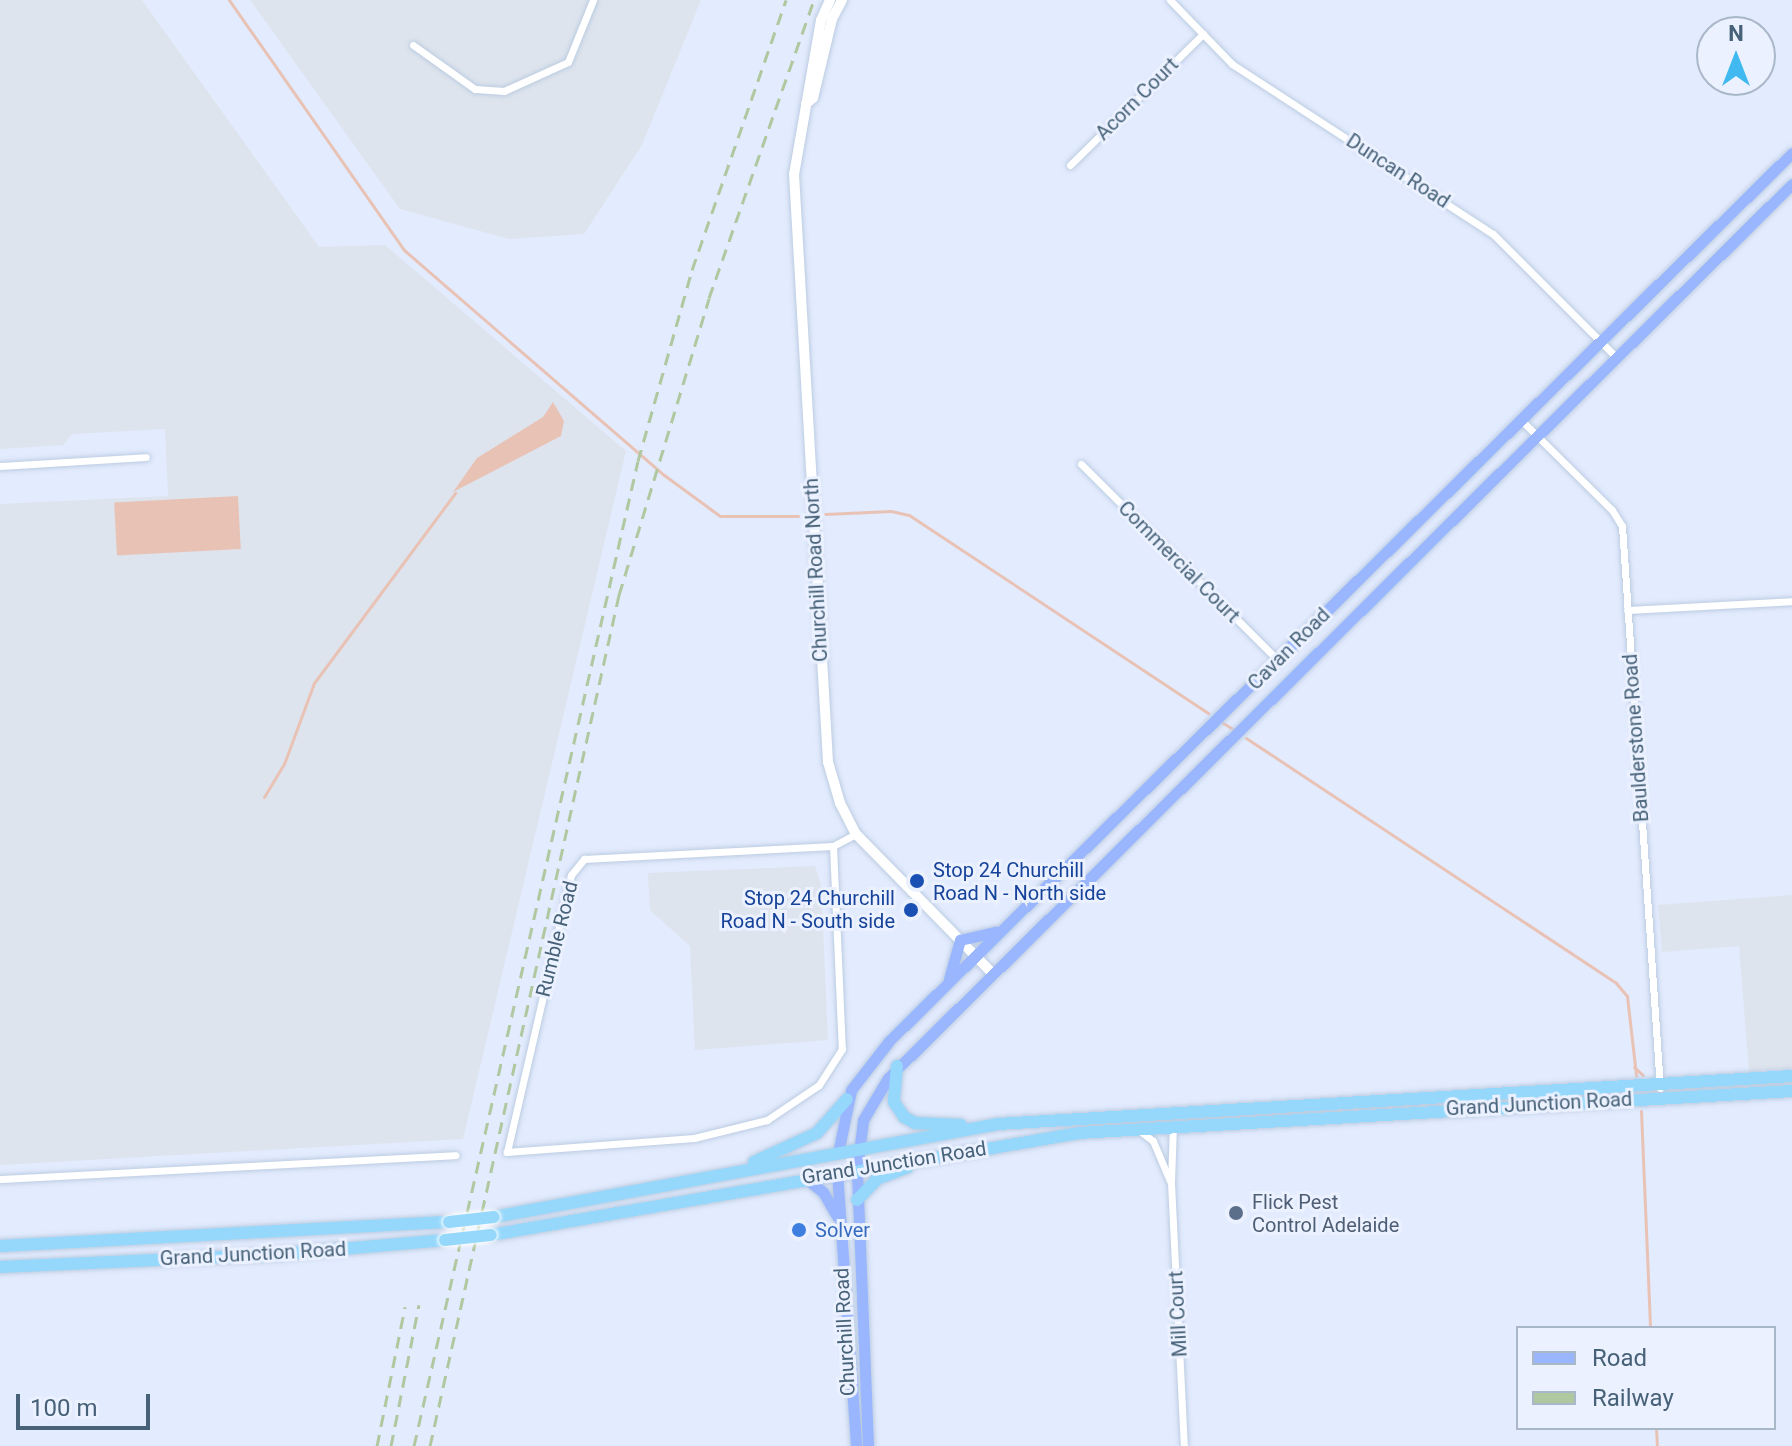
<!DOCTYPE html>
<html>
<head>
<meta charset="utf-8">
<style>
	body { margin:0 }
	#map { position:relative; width:1792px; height:1446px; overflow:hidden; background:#e3ebfe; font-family:Roboto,sans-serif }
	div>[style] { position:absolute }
	.industrial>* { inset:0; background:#dee4ed }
	.water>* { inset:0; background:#e9c2b6; transform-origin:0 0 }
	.stream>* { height:3px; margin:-1.5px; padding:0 1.5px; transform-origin:1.5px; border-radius:1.5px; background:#e9c2b6 }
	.roads { filter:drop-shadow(0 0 2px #bbcce1) drop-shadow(0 0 2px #bbcce1) }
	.street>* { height:7px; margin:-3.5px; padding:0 3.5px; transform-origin:3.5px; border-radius:3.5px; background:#fff }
	.secondary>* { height:10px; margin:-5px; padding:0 5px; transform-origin:5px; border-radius:5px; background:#fff }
	.primary>* { height:11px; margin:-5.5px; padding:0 5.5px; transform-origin:5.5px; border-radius:5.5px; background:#99b6ff }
	.highway>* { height:12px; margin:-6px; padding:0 6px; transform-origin:6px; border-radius:6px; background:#95d8fc }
	.rail>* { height:3px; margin-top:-1.5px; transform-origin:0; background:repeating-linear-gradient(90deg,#afc8a0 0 12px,transparent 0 20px) }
	.bridges { filter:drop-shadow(0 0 2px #fff) drop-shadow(0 0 2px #fff) }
	.highway-bridge>* { height:12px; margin:-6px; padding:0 6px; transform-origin:6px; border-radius:6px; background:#95d8fc }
	.dots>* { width:22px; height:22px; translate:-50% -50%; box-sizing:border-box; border:4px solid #ebf1ff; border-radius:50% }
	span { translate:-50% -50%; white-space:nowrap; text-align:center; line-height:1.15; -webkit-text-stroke:6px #ebf1ff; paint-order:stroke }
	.street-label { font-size:20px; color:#476278 }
	.transit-label { font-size:20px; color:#164399 }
	.left { translate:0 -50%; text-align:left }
	.right { translate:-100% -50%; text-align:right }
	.service-label { font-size:20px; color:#4e5e75 }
	.shop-label { font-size:20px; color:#366cbe }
	.legend { position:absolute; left:1516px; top:1326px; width:260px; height:104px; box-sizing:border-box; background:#ebf1ff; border:2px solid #a9b8c9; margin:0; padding:10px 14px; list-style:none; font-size:24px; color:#476278 }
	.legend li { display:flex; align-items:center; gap:16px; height:40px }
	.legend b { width:40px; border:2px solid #a9b8c9 }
	.north { position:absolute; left:1696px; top:16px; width:80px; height:80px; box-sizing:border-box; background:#ebf1ff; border:2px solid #a9b8c9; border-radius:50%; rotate:0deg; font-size:22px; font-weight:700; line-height:32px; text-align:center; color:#476278 }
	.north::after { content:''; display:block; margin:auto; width:28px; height:36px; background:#3fb9f0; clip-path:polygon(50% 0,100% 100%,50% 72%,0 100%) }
	.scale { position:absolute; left:16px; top:1394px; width:134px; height:36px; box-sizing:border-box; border:4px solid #476278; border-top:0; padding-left:10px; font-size:24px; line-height:28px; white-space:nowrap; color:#476278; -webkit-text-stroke:6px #ebf1ff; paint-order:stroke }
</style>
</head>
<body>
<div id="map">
	<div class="industrial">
		<div style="clip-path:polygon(0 0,142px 0,319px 247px,385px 245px,626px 451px,463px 1139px,0 1165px,0 504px,168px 496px,165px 429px,72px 434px,63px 445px,0 449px)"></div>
		<div style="clip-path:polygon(250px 0,701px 0,642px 145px,584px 234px,509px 239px,400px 209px)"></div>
		<div style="clip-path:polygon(815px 866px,821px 885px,828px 1040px,695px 1050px,690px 946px,650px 910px,648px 873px)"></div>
		<div style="clip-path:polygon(1792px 895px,1792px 1068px,1749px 1071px,1739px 946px,1662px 952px,1658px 905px)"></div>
	</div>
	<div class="water">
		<div style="clip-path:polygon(553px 402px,564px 421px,561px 436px,453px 492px,477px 458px,543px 417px)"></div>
		<div style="left:238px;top:496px;width:53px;height:124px;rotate:87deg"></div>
	</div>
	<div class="stream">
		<div style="left:229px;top:0;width:305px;rotate:55deg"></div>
		<div style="left:404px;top:250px;width:344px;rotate:40.9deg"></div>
		<div style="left:664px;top:475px;width:69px;rotate:36.2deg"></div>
		<div style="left:720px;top:516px;width:78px"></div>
		<div style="left:825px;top:514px;width:66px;rotate:-2.6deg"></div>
		<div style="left:891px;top:511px;width:18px;rotate:13deg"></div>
		<div style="left:909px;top:515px;width:359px;rotate:33.5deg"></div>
		<div style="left:1223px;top:723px;width:12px;rotate:31deg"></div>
		<div style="left:1246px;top:738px;width:444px;rotate:33.5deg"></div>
		<div style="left:1616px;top:983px;width:17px;rotate:50deg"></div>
		<div style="left:1627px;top:996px;width:80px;rotate:83.5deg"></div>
		<div style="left:264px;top:797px;width:39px;rotate:-59deg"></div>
		<div style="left:284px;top:764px;width:86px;rotate:-69.7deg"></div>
		<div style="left:314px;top:683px;width:237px;rotate:-53.4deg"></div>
		<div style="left:1634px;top:1067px;width:12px;rotate:42deg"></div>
		<div style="left:1641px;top:1111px;width:217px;rotate:87.6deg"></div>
		<div style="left:1656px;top:1428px;width:18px;rotate:87deg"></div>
	</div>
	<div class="roads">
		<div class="street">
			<div style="left:1170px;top:0;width:89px;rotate:45.9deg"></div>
			<div style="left:1232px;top:64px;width:311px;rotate:33.1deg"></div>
			<div style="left:1493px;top:234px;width:174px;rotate:45deg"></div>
			<div style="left:413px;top:45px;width:76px;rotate:35.4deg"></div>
			<div style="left:475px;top:89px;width:29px;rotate:4deg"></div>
			<div style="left:504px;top:91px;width:70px;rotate:-24.4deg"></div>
			<div style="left:568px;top:62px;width:67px;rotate:-68deg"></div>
			<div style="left:1070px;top:165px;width:187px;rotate:-44.6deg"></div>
			<div style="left:1520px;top:419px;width:129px;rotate:44.7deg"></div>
			<div style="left:1612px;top:510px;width:19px;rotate:58deg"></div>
			<div style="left:1622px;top:526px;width:563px;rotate:86.13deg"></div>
			<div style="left:1081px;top:464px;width:276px;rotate:44.9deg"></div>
			<div style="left:0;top:466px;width:146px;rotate:-3.5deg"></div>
			<div style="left:1627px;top:610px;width:165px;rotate:-3.1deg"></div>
			<div style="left:833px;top:846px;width:203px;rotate:87.5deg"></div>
			<div style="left:842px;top:1049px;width:43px;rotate:122.6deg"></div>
			<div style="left:819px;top:1085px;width:63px;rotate:146.1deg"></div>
			<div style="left:767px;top:1120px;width:75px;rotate:166.1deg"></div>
			<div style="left:694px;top:1138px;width:188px;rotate:175.7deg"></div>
			<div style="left:507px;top:1152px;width:284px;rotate:-77deg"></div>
			<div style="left:571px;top:875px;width:21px;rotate:-51deg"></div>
			<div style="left:584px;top:859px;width:249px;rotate:-3deg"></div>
			<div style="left:833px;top:846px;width:26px;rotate:-28deg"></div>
			<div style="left:1173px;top:1125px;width:58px;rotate:92deg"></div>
			<div style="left:1171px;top:1183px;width:263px;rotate:87.2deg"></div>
			<div style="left:1140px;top:1131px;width:16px;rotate:38deg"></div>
			<div style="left:1153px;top:1141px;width:43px;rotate:67deg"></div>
			<div style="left:0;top:1179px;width:456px;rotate:-3deg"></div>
		</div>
		<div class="secondary">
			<div style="left:830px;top:0;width:22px;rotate:114deg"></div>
			<div style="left:821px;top:20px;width:156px;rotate:99.9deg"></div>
			<div style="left:794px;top:174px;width:589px;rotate:86.69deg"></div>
			<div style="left:828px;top:762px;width:43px;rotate:73.7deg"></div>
			<div style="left:840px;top:803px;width:35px;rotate:63deg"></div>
			<div style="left:856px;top:834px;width:197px;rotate:45.6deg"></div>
			<div style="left:806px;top:104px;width:9px;rotate:-41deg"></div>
			<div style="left:813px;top:98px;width:81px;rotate:-76.5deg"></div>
			<div style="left:832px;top:19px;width:21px;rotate:-62deg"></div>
		</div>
		<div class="primary">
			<div style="left:949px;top:979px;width:41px;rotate:-74.2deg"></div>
			<div style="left:960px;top:940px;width:37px;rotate:-13deg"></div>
			<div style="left:838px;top:1153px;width:64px;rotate:-78.3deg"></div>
			<div style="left:851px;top:1090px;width:62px;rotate:-52.2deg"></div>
			<div style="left:889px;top:1041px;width:1266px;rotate:-44.52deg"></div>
			<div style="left:837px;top:1172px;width:275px;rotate:86deg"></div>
			<div style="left:805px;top:1178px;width:23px;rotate:38deg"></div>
			<div style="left:823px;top:1192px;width:28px;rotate:60deg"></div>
			<div style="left:868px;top:1446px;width:277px;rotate:-92.3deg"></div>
			<div style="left:857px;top:1169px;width:49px;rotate:-83deg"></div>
			<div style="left:863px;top:1120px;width:49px;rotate:-59.2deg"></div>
			<div style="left:888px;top:1078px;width:1271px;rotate:-44.68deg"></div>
		</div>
		<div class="highway">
			<div style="left:897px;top:1066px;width:36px;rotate:95deg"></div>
			<div style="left:894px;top:1102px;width:18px;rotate:56deg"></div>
			<div style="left:904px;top:1117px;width:13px;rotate:29deg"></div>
			<div style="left:915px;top:1123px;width:46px;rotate:2.5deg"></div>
			<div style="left:754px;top:1162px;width:69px;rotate:-24.7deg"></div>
			<div style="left:817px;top:1133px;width:45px;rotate:-48.6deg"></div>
			<div style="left:857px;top:1200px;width:29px;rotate:-46deg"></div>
			<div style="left:877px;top:1179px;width:33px;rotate:-21deg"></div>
			<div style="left:494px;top:1217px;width:513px;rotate:-10.45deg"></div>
			<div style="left:998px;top:1124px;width:795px;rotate:-3.46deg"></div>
			<div style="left:491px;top:1235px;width:597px;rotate:-9.84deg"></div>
			<div style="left:1079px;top:1133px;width:714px;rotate:-3.37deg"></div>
			<div style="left:0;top:1246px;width:450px;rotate:-3.1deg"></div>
			<div style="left:0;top:1267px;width:283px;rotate:-2.6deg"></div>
			<div style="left:283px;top:1254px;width:163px;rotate:-4.9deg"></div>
		</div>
	</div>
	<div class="rail">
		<div style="left:377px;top:1446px;width:142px;rotate:-78.6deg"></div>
		<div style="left:391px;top:1446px;width:144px;rotate:-78.8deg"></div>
		<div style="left:414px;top:1446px;width:1010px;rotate:-77.19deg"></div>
		<div style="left:638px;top:461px;width:198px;rotate:-74.2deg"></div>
		<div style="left:692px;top:270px;width:286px;rotate:-70.8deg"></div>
		<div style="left:430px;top:1446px;width:872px;rotate:-77.48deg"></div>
		<div style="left:619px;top:595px;width:310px;rotate:-73.1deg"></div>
		<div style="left:709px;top:298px;width:316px;rotate:-70.6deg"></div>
	</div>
	<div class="bridges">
		<div class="highway-bridge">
			<div style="left:449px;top:1222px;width:45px;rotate:-6.3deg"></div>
			<div style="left:445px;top:1240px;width:46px;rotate:-6.2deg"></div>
		</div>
	</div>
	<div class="dots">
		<div style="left:917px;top:881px;background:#1a4fb4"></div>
		<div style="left:911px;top:910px;background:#1a4fb4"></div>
		<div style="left:1236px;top:1213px;background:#5c6f8a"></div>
		<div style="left:799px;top:1230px;background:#3f7fe0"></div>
	</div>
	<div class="street-label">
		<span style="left:1137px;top:99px;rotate:-45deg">Acorn Court</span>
		<span style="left:1398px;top:171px;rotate:33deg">Duncan Road</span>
		<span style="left:1179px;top:562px;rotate:45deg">Commercial Court</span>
		<span style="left:816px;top:570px;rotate:-93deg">Churchill Road North</span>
		<span style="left:1289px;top:649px;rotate:-45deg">Cavan Road</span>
		<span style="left:1636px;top:738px;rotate:-94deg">Baulderstone Road</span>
		<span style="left:557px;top:939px;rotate:-76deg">Rumble Road</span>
		<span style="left:1539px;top:1104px;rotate:-3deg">Grand Junction Road</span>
		<span style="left:894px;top:1163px;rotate:-9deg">Grand Junction Road</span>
		<span style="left:253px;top:1254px;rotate:-3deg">Grand Junction Road</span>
		<span style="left:1178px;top:1314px;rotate:-93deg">Mill Court</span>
		<span style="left:845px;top:1332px;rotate:-93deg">Churchill Road</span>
	</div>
	<div class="transit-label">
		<span class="left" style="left:933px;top:882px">Stop 24 Churchill<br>Road N - North side</span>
		<span class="right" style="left:895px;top:910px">Stop 24 Churchill<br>Road N - South side</span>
	</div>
	<div class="service-label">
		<span class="left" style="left:1252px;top:1214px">Flick Pest<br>Control Adelaide</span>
	</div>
	<div class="shop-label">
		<span class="left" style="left:815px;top:1230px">Solver</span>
	</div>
	<ul class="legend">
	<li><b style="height:10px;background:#99b6ff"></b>Road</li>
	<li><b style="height:10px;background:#afc8a0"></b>Railway</li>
	</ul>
	<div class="north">N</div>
	<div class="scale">100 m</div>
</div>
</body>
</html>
